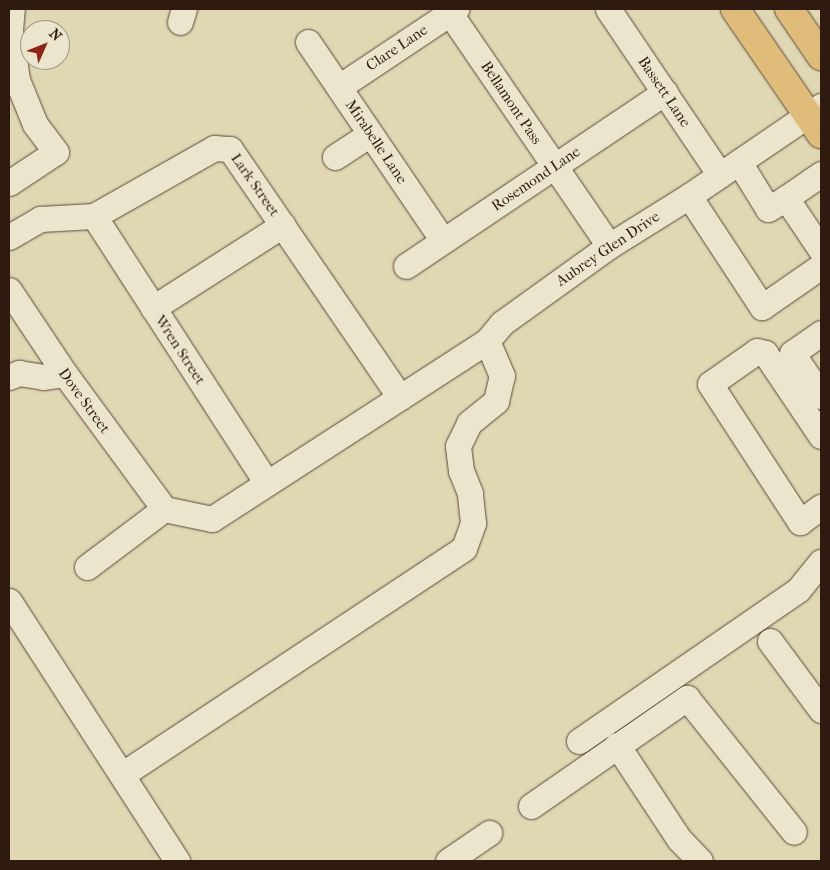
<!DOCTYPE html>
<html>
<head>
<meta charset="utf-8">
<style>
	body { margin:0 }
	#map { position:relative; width:830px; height:870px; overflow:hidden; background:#e0d7b3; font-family:"IM FELL French Canon",serif }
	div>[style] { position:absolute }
	.roads { filter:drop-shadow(0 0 1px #5a4938) drop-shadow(0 0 1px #5a4938) }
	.minor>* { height:25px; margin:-12.5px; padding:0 12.5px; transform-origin:12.5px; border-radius:12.5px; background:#ebe5ce }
	.major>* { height:28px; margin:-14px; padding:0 14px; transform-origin:14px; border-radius:14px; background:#e0bc7a }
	span { translate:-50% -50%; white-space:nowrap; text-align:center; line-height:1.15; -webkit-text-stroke:5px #ebe5ce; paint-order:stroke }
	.street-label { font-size:15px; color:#2e1a0f }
	.frame { position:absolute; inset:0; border:10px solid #2e1a0f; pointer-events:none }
	.north { position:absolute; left:20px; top:20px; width:50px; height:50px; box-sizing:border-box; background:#ebe5ce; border:1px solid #9f9482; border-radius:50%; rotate:46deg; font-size:14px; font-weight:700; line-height:20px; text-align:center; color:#2e1a0f }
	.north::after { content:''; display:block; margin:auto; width:18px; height:22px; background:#8f2418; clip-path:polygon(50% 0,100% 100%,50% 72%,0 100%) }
</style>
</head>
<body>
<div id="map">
	<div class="roads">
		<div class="minor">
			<div style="left:447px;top:9px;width:287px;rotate:55.6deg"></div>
			<div style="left:608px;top:9px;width:200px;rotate:56deg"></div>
			<div style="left:180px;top:22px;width:14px;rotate:-73deg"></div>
			<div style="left:308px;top:42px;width:240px;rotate:55.8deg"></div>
			<div style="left:339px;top:87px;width:141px;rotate:-33.7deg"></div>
			<div style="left:335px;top:157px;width:42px;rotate:-33.3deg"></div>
			<div style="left:739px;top:162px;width:55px;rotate:58.3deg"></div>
			<div style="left:768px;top:209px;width:21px;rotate:-31deg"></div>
			<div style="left:821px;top:174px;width:42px;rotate:145.6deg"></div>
			<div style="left:786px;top:198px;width:63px;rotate:56.1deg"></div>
			<div style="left:9px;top:183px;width:56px;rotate:-33.4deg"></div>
			<div style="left:56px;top:152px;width:35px;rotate:-127deg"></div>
			<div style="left:35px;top:124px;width:48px;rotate:-112.2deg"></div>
			<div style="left:17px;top:80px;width:50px;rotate:-98deg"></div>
			<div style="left:10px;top:30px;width:21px;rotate:-85deg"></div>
			<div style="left:689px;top:196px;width:133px;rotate:56.7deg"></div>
			<div style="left:762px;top:307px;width:72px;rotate:-34.8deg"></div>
			<div style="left:94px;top:216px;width:318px;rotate:57.1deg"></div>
			<div style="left:9px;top:237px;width:36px;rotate:-30deg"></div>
			<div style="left:40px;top:219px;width:54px;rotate:-3.2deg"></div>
			<div style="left:94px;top:216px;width:138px;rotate:-29.5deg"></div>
			<div style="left:214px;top:148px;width:16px;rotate:4deg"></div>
			<div style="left:230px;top:149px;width:301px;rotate:55.6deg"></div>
			<div style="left:406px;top:266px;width:312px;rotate:-33.9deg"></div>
			<div style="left:9px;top:290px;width:101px;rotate:56.3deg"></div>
			<div style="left:65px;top:374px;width:167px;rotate:53.7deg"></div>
			<div style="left:153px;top:308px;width:154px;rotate:-32.6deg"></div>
			<div style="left:821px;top:333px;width:35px;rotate:145deg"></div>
			<div style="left:792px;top:353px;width:52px;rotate:56deg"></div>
			<div style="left:9px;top:377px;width:11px;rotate:-22deg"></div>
			<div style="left:19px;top:373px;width:24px;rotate:9deg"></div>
			<div style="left:43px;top:377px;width:22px;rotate:-8deg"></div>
			<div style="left:821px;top:436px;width:100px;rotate:-124deg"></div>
			<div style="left:765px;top:353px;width:8px;rotate:-166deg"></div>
			<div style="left:757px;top:351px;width:57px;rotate:144.9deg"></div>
			<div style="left:710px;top:384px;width:165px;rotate:56.9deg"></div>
			<div style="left:800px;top:522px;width:26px;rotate:-36deg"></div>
			<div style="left:87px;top:567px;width:96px;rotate:-37deg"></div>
			<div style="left:164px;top:509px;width:49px;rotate:11.8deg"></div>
			<div style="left:212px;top:519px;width:328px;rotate:-32.9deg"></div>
			<div style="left:487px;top:341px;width:23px;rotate:-50deg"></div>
			<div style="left:502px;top:323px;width:132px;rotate:-35.7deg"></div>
			<div style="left:609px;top:246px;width:94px;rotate:-32deg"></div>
			<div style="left:689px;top:196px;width:160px;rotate:-34.3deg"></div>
			<div style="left:9px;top:601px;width:310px;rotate:57.1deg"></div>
			<div style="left:770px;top:641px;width:86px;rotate:53.5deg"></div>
			<div style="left:579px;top:741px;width:266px;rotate:-34.6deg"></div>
			<div style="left:798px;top:590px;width:36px;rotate:-51deg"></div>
			<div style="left:617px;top:745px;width:113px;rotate:56.6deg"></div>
			<div style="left:679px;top:839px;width:30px;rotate:46deg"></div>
			<div style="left:123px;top:774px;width:409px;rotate:-33.5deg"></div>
			<div style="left:464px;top:548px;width:27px;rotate:-70deg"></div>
			<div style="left:473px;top:523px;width:30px;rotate:-96deg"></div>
			<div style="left:470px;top:493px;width:24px;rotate:-112deg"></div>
			<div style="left:461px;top:471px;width:25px;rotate:-97deg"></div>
			<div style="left:458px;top:446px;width:25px;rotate:-64deg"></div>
			<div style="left:469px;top:423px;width:35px;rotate:-39deg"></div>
			<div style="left:496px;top:401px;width:26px;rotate:-77deg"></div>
			<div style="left:502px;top:376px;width:38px;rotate:-113deg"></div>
			<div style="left:531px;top:806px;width:190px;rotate:-34.7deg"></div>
			<div style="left:687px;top:698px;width:171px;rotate:51.4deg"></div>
			<div style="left:448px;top:861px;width:50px;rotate:-34.3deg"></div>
		</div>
		<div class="major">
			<div style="left:735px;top:9px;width:152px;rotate:55.5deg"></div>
			<div style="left:789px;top:9px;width:57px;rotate:55.8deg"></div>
		</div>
	</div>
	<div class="street-label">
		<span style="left:397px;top:48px;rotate:-34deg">Clare Lane</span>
		<span style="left:664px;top:92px;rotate:56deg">Bassett Lane</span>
		<span style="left:511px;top:103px;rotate:56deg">Bellamont Pass</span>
		<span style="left:376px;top:142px;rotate:56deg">Mirabelle Lane</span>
		<span style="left:536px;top:179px;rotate:-34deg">Rosemond Lane</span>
		<span style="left:255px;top:185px;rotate:55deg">Lark Street</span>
		<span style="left:608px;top:249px;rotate:-34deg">Aubrey Glen Drive</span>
		<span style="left:180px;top:350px;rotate:57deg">Wren Street</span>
		<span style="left:84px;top:401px;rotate:54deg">Dove Street</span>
	</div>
	<div class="frame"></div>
	<div class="north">N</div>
</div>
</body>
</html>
